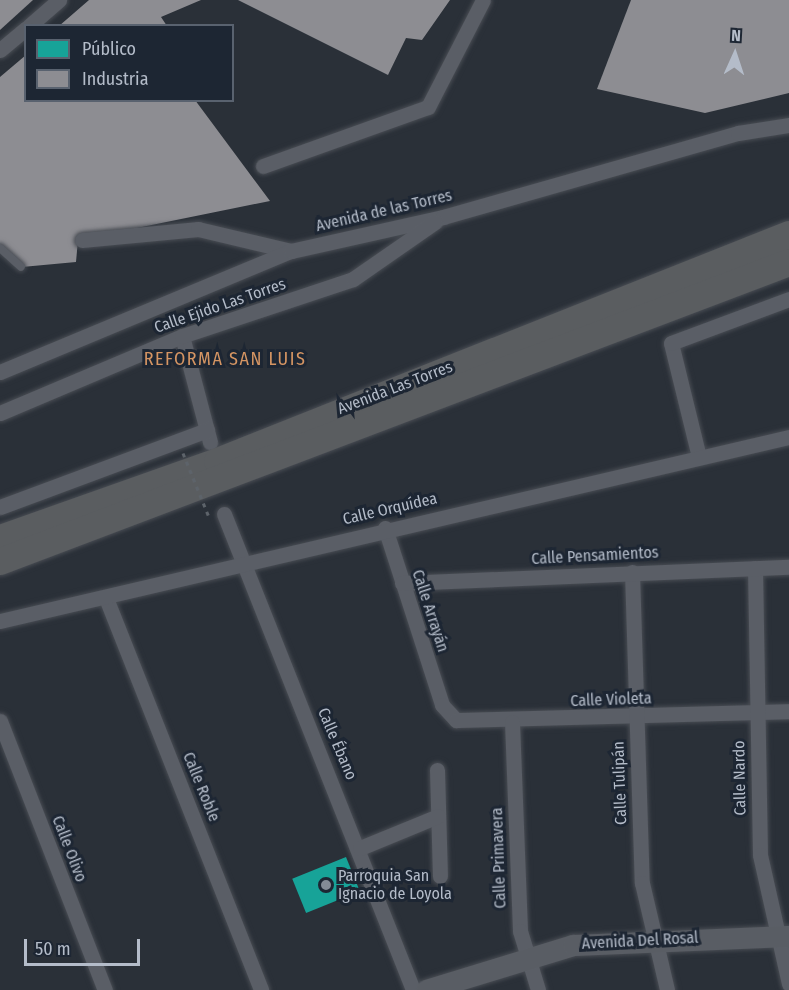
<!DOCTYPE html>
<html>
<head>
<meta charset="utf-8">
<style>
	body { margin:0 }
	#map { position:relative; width:789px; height:990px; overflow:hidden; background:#2a3038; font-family:"Fira Sans Condensed",sans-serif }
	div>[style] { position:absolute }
	.public>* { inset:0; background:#17a398; transform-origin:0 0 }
	.industry>* { inset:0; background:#8d8d92 }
	.roads { filter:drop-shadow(0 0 2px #484c53) drop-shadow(0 0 2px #484c53) }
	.lane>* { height:8px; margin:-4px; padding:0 4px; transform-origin:4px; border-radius:4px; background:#5a5e66 }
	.street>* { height:15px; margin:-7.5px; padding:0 7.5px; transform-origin:7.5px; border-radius:7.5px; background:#5a5e66 }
	.secondary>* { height:21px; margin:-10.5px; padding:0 10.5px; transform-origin:10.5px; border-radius:10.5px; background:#595d64 }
	.highway>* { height:27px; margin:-13.5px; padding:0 13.5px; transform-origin:13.5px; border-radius:13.5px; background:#5a5d60 }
	.path-bridge>* { height:3px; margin-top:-1.5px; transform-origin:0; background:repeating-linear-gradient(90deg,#5d636a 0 4.5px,transparent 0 9px) }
	.dots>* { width:16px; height:16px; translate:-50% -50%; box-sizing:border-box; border:3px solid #1d2633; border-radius:50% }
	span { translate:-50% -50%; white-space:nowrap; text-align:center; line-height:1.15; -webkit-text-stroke:6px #1d2633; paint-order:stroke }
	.street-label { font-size:16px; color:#b4bcc9 }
	.poi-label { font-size:16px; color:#b4bcc9 }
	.left { translate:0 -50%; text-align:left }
	.neighbourhood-label { font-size:18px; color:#d59563; letter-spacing:1.5px }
	.legend { position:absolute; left:24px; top:24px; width:210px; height:78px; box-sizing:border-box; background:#1d2633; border:2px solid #59626f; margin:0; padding:8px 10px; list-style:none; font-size:18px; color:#b4bcc9 }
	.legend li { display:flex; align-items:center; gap:12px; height:30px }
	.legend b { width:30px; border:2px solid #59626f }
	.north { position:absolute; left:705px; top:24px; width:60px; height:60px; -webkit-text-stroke:4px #1d2633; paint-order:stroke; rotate:3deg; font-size:16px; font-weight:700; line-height:24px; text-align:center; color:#b4bcc9 }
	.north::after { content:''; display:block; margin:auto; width:21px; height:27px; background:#b4bcc9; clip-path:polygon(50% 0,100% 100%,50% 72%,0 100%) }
	.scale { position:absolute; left:24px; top:939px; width:116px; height:27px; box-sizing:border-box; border:3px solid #b4bcc9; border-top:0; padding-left:8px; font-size:18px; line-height:21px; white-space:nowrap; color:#b4bcc9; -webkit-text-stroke:4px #1d2633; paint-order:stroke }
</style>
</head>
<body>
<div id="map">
	<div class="public">
		<div style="left:346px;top:857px;width:37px;height:58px;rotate:68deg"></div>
	</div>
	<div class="industry">
		<div style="clip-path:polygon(0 0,33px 0,0 30px)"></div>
		<div style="clip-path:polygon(89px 0,201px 0,161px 17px,167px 26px,59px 26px)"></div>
		<div style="clip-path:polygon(238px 0,450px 0,422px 40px,406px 38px,388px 75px)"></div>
		<div style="clip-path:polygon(631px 0,789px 0,789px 93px,705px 113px,597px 89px)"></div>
		<div style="clip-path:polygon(26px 55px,26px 100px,195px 100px,270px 201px,78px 240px,76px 262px,22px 267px,0 246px,0 77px)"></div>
	</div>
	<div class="roads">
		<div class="lane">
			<div style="left:0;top:248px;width:28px;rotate:42deg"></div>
		</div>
		<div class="street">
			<div style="left:29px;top:26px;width:40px;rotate:-41deg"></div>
			<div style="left:0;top:50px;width:34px;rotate:-40deg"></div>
			<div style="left:263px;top:166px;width:175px;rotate:-19.7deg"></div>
			<div style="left:428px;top:107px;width:120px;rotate:-62.8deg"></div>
			<div style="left:82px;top:240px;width:117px;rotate:-5.4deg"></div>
			<div style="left:198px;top:229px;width:96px;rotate:13.3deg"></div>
			<div style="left:182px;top:336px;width:110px;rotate:75.2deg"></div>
			<div style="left:0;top:372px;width:315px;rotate:-22.6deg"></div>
			<div style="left:291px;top:251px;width:156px;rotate:-12.6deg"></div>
			<div style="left:443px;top:217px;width:307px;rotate:-15.9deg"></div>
			<div style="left:738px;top:133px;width:52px;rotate:-8.9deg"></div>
			<div style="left:0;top:413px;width:198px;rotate:-22.9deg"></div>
			<div style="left:182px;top:336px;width:180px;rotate:-18.4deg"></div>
			<div style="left:353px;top:279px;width:100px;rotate:-34.8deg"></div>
			<div style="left:699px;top:457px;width:117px;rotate:-103.8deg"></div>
			<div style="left:671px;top:343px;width:126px;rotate:-20.4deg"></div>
			<div style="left:0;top:507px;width:221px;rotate:-20.4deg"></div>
			<div style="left:224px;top:514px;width:512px;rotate:68.34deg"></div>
			<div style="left:385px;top:528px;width:186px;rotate:72.1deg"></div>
			<div style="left:442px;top:705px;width:21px;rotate:47deg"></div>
			<div style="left:456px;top:720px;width:333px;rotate:-1.5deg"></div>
			<div style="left:755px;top:568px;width:287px;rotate:89deg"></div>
			<div style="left:760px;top:855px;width:132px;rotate:77.3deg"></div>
			<div style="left:632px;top:572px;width:311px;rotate:88.2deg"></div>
			<div style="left:642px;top:883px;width:110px;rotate:76.8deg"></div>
			<div style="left:402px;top:583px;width:387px;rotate:-2.4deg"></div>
			<div style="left:106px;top:598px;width:422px;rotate:68.4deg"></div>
			<div style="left:0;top:621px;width:810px;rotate:-13.13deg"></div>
			<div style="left:0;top:721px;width:289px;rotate:68.7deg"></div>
			<div style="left:512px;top:722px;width:209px;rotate:87.8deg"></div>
			<div style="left:520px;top:931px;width:62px;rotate:73deg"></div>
			<div style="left:437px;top:770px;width:106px;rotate:88.4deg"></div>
			<div style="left:360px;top:848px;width:84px;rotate:-22.3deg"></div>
		</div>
		<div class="secondary">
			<div style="left:426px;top:990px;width:154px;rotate:-17deg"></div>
			<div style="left:573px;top:945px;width:216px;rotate:-2.4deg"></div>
		</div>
		<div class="highway">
			<div style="left:0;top:538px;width:230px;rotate:-19.5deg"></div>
			<div style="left:217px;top:461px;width:615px;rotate:-21.65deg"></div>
			<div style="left:0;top:561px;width:844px;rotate:-20.75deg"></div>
		</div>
	</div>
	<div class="path-bridge">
		<div style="left:183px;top:453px;width:69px;rotate:67.9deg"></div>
	</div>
	<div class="dots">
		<div style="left:326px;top:885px;background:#848b96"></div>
	</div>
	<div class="street-label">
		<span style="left:384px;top:211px;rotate:-13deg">Avenida de las Torres</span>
		<span style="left:220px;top:306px;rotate:-19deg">Calle Ejido Las Torres</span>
		<span style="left:395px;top:388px;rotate:-21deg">Avenida Las Torres</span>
		<span style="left:390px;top:509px;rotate:-13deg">Calle Orquídea</span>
		<span style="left:595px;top:556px;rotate:-3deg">Calle Pensamientos</span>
		<span style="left:430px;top:611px;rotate:72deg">Calle Arrayán</span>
		<span style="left:611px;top:700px;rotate:-2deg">Calle Violeta</span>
		<span style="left:337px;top:744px;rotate:67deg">Calle Ébano</span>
		<span style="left:740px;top:778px;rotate:-91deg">Calle Nardo</span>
		<span style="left:620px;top:783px;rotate:-92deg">Calle Tulipán</span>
		<span style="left:201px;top:787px;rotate:68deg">Calle Roble</span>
		<span style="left:69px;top:849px;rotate:69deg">Calle Olivo</span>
		<span style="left:499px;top:858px;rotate:-92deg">Calle Primavera</span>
		<span style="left:640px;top:941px;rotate:-3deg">Avenida Del Rosal</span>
	</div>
	<div class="poi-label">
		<span class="left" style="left:338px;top:885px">Parroquia San<br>Ignacio de Loyola</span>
	</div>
	<div class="neighbourhood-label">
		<span style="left:225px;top:359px">REFORMA SAN LUIS</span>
	</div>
	<ul class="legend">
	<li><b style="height:16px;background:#17a398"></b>Público</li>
	<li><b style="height:16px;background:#8d8d92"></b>Industria</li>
	</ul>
	<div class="north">N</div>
	<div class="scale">50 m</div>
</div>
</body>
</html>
